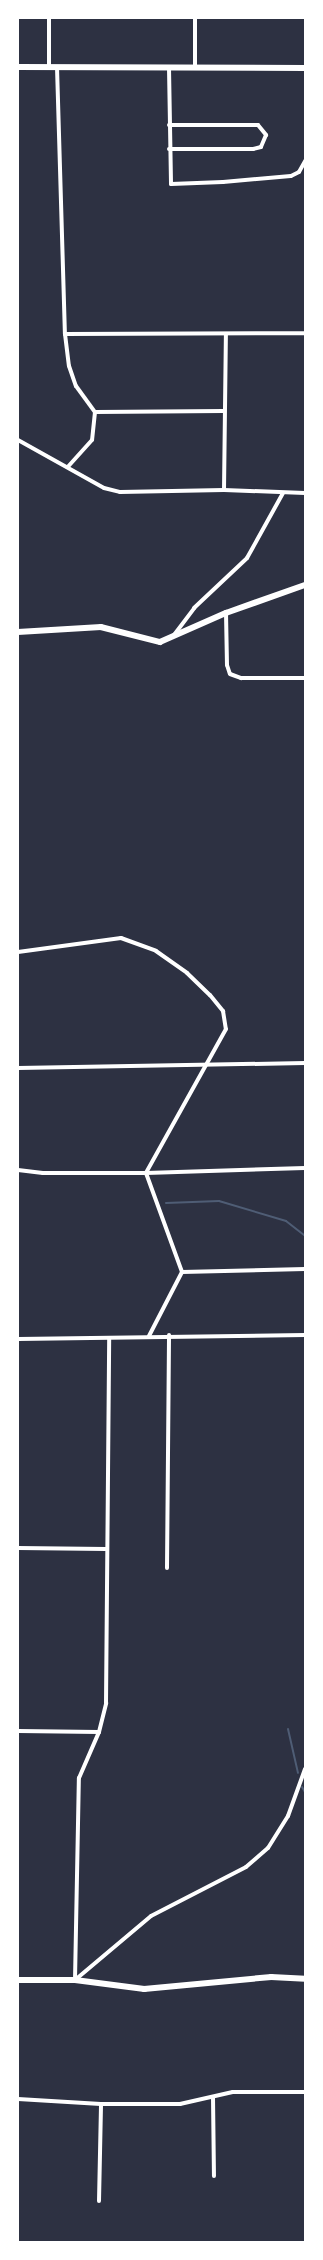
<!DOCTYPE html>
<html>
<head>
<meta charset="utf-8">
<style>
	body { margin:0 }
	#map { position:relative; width:323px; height:2260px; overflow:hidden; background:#2d3142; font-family:Barlow,sans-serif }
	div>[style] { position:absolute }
	.stream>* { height:2px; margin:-1px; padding:0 1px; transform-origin:1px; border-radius:1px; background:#4f5d75 }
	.minor>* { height:4px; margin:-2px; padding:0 2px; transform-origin:2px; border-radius:2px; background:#fff }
	.tertiary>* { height:5.5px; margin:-2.75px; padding:0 2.75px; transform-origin:2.75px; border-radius:2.75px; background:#fff }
	.secondary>* { height:6px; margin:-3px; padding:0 3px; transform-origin:3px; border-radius:3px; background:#fff }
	span { translate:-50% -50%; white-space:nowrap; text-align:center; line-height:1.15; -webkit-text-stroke:4px #fff; paint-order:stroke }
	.frame { position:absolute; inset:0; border:19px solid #fff; pointer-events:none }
</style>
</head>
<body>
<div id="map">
	<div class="stream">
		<div style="left:166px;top:1203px;width:53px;rotate:-2.2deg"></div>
		<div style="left:219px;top:1201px;width:70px;rotate:16.6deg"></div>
		<div style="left:286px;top:1221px;width:24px;rotate:38deg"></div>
		<div style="left:288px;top:1729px;width:45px;rotate:77.2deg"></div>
		<div style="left:302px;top:1787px;width:6px;rotate:59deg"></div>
	</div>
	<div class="minor">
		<div style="left:195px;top:66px;width:48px;rotate:-90deg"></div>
		<div style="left:49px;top:67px;width:49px;rotate:-90deg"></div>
		<div style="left:57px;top:67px;width:267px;rotate:88.3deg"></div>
		<div style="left:65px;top:334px;width:32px;rotate:83deg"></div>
		<div style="left:69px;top:366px;width:21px;rotate:71deg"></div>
		<div style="left:76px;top:386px;width:32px;rotate:54deg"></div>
		<div style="left:95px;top:412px;width:28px;rotate:96deg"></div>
		<div style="left:92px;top:440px;width:36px;rotate:132deg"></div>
		<div style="left:169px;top:68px;width:116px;rotate:89deg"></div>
		<div style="left:171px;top:184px;width:52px;rotate:-2.2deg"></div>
		<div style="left:223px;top:182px;width:68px;rotate:-5deg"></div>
		<div style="left:291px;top:176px;width:9px;rotate:-27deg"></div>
		<div style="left:299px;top:172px;width:13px;rotate:-61deg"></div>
		<div style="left:169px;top:125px;width:89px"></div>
		<div style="left:258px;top:125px;width:13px;rotate:51deg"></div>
		<div style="left:266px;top:135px;width:13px;rotate:113deg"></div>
		<div style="left:261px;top:147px;width:8px;rotate:166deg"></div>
		<div style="left:253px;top:149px;width:84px;rotate:180deg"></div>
		<div style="left:65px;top:334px;width:240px;rotate:-0.2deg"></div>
		<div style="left:95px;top:412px;width:129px;rotate:-0.4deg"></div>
		<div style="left:18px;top:440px;width:98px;rotate:29.2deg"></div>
		<div style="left:104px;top:488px;width:16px;rotate:14deg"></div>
		<div style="left:120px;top:492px;width:104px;rotate:-1.1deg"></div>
		<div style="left:224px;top:490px;width:81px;rotate:2.1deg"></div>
		<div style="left:224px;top:490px;width:156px;rotate:-89.3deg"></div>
		<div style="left:226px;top:613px;width:52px;rotate:88.9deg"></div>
		<div style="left:227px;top:665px;width:9px;rotate:72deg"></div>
		<div style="left:230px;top:674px;width:12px;rotate:20deg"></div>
		<div style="left:241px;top:678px;width:64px"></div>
		<div style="left:174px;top:635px;width:34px;rotate:-53deg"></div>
		<div style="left:194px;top:608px;width:73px;rotate:-43.3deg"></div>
		<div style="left:247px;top:558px;width:74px;rotate:-61deg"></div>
		<div style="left:18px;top:952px;width:104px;rotate:-7.7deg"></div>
		<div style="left:121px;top:938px;width:37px;rotate:20deg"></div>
		<div style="left:156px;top:951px;width:38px;rotate:35deg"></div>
		<div style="left:187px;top:973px;width:32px;rotate:44deg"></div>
		<div style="left:210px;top:995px;width:21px;rotate:51deg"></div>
		<div style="left:223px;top:1011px;width:18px;rotate:81deg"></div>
		<div style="left:226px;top:1029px;width:165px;rotate:119.1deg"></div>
		<div style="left:146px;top:1173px;width:105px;rotate:70deg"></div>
		<div style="left:182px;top:1272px;width:72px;rotate:117.3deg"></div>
		<div style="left:18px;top:1068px;width:287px;rotate:-1deg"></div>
		<div style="left:18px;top:1170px;width:25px;rotate:7deg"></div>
		<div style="left:43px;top:1173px;width:103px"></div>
		<div style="left:146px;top:1173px;width:159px;rotate:-1.8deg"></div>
		<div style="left:182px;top:1272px;width:123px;rotate:-1.4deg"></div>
		<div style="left:18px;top:1339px;width:287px;rotate:-0.8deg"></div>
		<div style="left:18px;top:1548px;width:88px;rotate:0.7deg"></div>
		<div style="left:167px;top:1568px;width:233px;rotate:-89.5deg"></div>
		<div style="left:18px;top:1731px;width:81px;rotate:0.7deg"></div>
		<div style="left:75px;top:1980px;width:202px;rotate:-88.9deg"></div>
		<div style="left:79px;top:1778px;width:50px;rotate:-66.5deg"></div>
		<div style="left:99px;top:1732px;width:30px;rotate:-76deg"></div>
		<div style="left:106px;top:1703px;width:365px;rotate:-89.5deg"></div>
		<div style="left:75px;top:1980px;width:99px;rotate:-40.1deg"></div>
		<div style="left:151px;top:1916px;width:107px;rotate:-27.3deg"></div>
		<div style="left:246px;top:1867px;width:29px;rotate:-41deg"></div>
		<div style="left:268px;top:1848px;width:38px;rotate:-58deg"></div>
		<div style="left:288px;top:1816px;width:50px;rotate:-70.1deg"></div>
		<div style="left:213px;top:2097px;width:79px;rotate:89.3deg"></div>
		<div style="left:18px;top:2099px;width:83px;rotate:3.4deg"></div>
		<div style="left:101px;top:2104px;width:79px"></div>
		<div style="left:180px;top:2104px;width:54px;rotate:-12.8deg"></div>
		<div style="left:233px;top:2092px;width:72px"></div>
		<div style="left:99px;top:2201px;width:97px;rotate:-88.8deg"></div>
	</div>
	<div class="tertiary">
		<div style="left:18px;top:67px;width:287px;rotate:0.2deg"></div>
		<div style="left:18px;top:632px;width:83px;rotate:-3.4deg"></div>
		<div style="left:101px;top:627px;width:61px;rotate:14.3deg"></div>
		<div style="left:160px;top:642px;width:72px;rotate:-23.7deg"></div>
		<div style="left:226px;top:613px;width:84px;rotate:-19.5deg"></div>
	</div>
	<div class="secondary">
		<div style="left:18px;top:1980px;width:57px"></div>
		<div style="left:75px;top:1980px;width:70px;rotate:7.4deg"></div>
		<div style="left:144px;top:1989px;width:128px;rotate:-5.4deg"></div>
		<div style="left:271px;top:1977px;width:34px;rotate:3deg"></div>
	</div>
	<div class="frame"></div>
</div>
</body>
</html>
